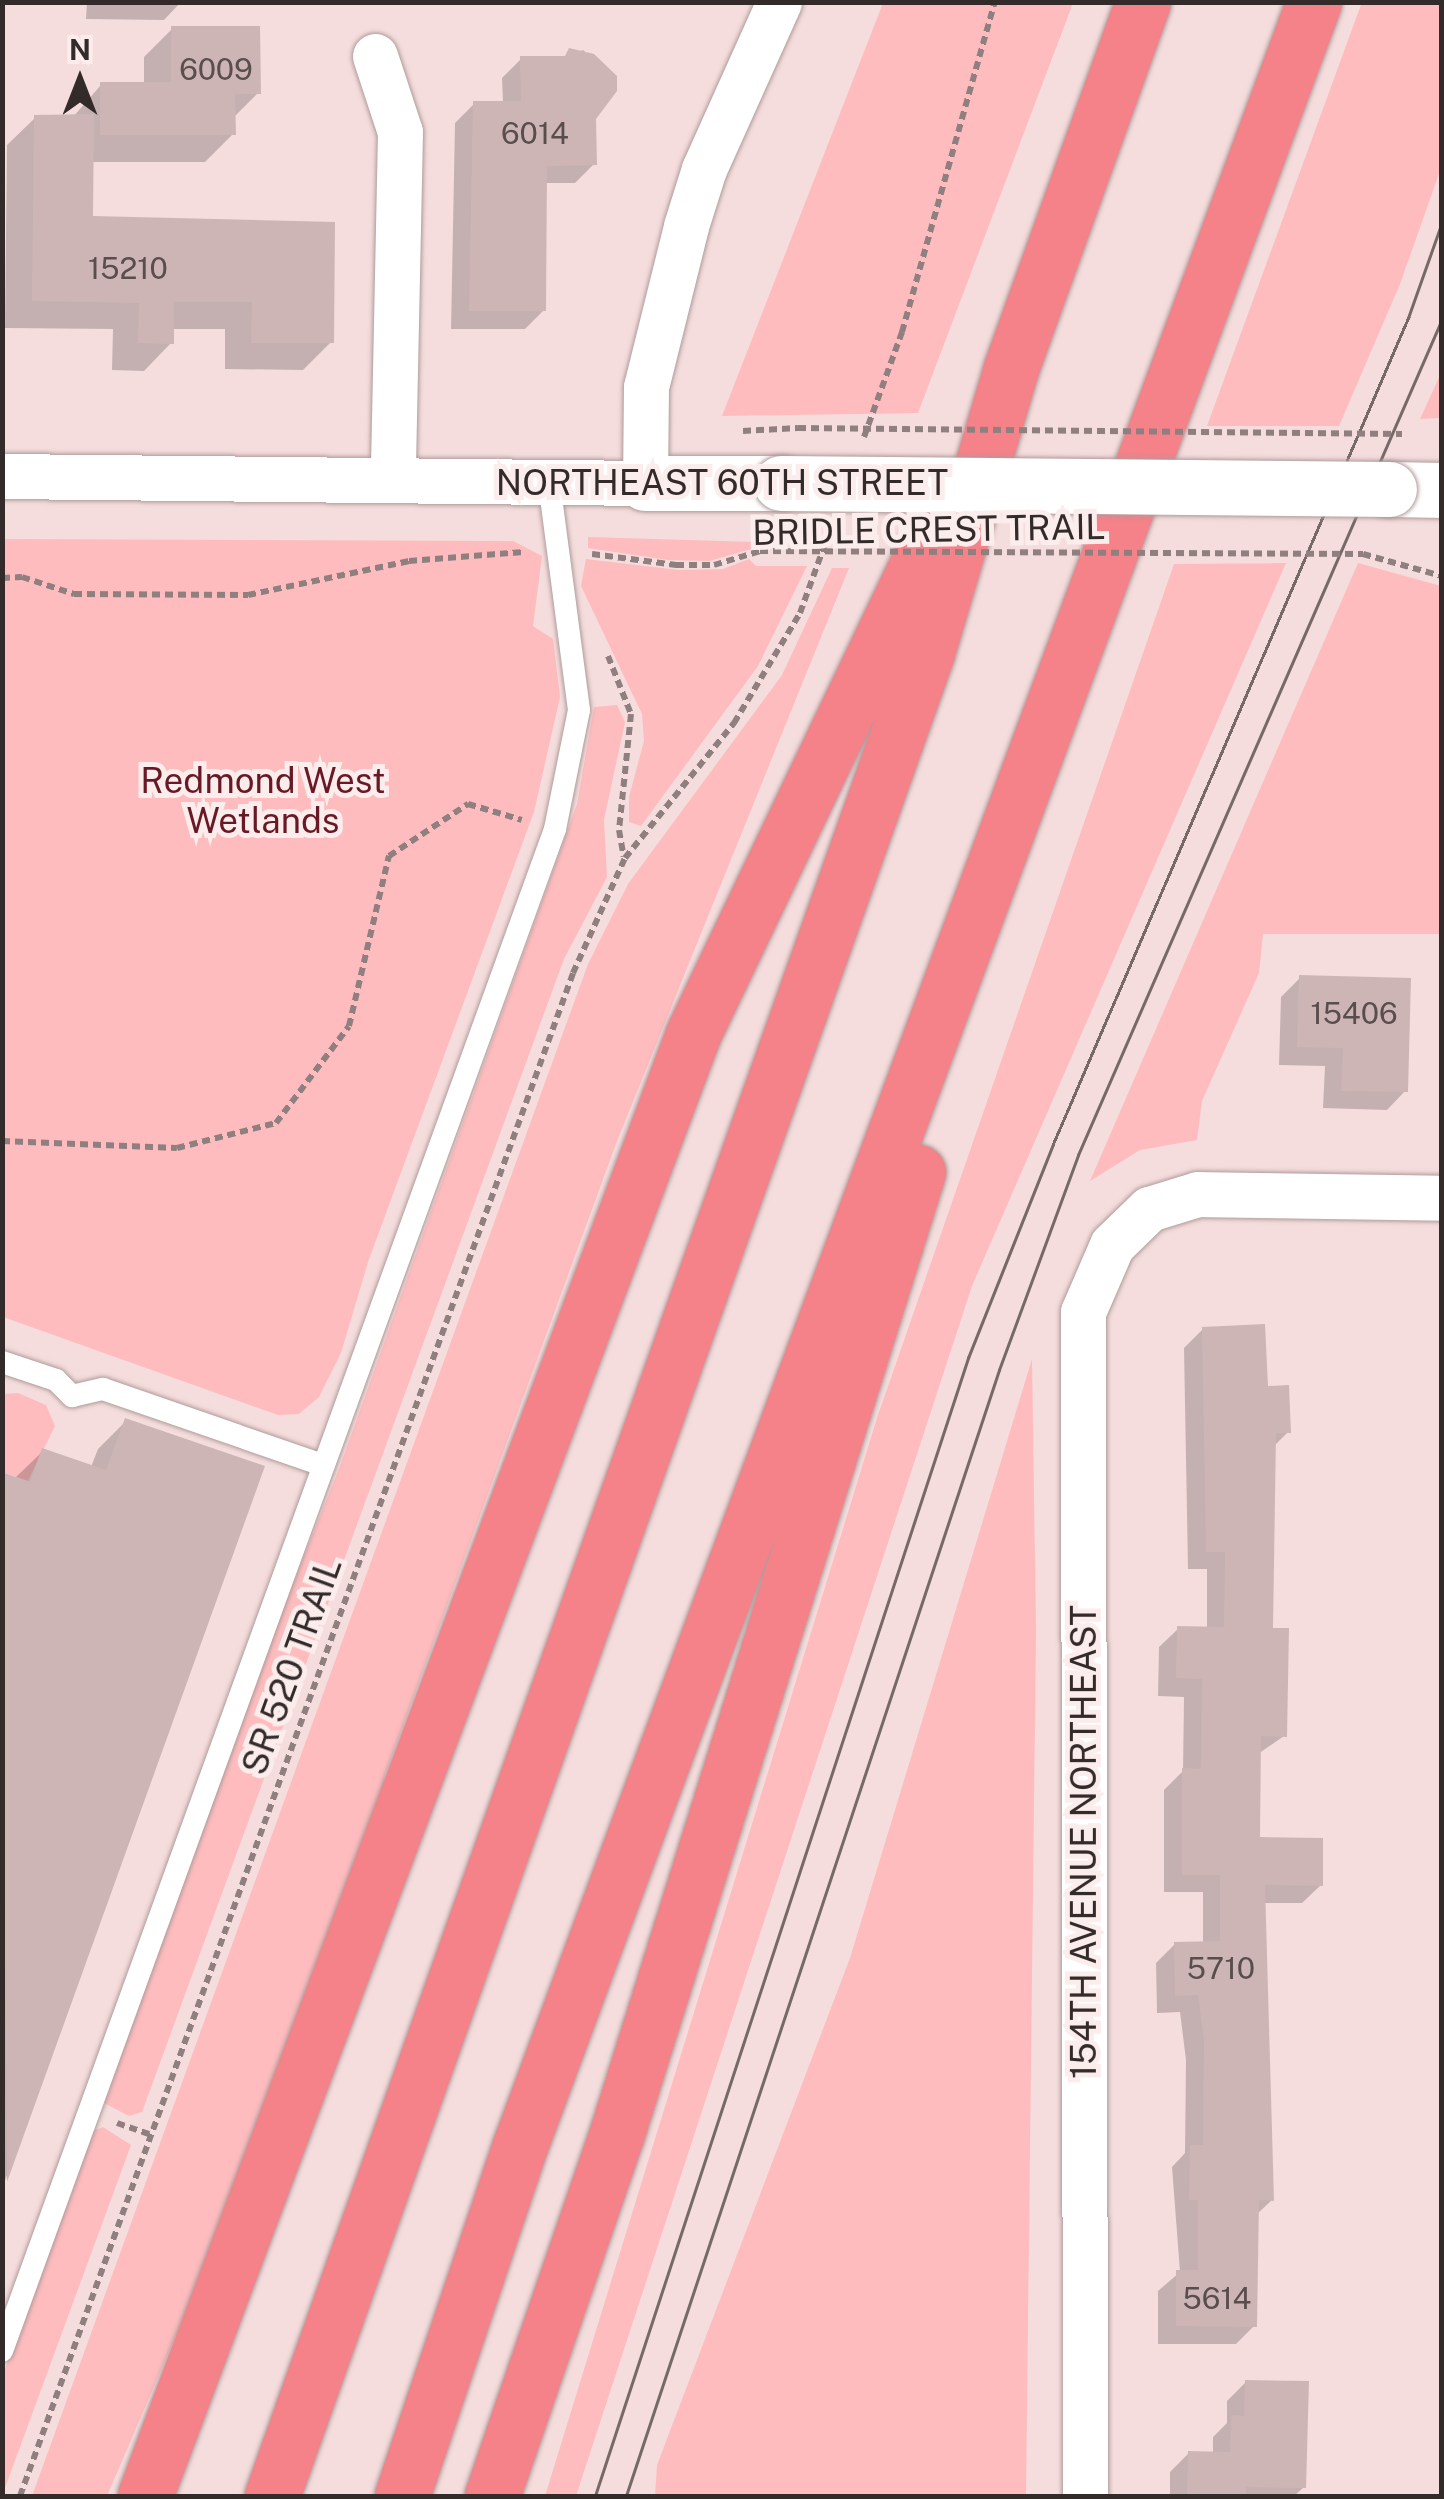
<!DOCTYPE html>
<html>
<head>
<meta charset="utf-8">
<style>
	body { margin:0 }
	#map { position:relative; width:1444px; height:2499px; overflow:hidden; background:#f5dddd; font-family:"Public Sans",sans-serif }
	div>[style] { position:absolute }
	.green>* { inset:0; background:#febcbe }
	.shadow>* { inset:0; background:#0003 }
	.building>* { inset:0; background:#cdb5b6 }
	.path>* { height:6px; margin-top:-3px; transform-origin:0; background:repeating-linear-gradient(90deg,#8f7f7f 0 8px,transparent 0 13px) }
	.roads { filter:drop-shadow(0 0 2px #b09a9a) drop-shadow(0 0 2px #b09a9a) }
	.service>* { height:22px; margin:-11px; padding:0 11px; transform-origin:11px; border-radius:11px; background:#fff }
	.minor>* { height:45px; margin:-22.5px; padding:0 22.5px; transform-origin:22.5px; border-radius:22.5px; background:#fff }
	.tertiary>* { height:55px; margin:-27.5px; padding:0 27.5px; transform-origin:27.5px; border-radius:27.5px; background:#fff }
	.motorway>* { height:55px; margin:-27.5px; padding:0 27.5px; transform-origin:27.5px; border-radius:27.5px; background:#f58189 }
	.tram>* { height:2.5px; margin:-1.25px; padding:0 1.25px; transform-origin:1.25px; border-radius:1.25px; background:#786969 }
	.path-bridge>* { height:6px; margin-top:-3px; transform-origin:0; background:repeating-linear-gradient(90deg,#8f7f7f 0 8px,transparent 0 13px) }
	.bridges { filter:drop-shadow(0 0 2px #b09a9a) drop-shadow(0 0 2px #b09a9a) }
	.tertiary-bridge>* { height:55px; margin:-27.5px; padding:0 27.5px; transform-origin:27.5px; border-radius:27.5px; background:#fff }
	span { translate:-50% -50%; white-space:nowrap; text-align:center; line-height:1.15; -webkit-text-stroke:10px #fceded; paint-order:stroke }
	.number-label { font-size:30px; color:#5a4d4d }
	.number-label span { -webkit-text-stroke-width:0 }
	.street-label { font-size:35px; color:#332a2a }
	.park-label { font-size:35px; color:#691925 }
	.frame { position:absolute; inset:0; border:5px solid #332a2a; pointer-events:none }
	.north { position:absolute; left:30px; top:30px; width:100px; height:100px; -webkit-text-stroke:8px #fceded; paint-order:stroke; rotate:0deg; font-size:28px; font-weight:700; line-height:40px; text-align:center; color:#332a2a }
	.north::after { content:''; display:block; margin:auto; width:35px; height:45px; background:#332a2a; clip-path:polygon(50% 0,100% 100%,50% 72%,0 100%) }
</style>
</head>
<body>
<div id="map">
	<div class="green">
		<div style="clip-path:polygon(1362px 2px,1441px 3px,1441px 168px,1400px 284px,1339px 426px,1207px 426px)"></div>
		<div style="clip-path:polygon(883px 3px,1073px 3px,918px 413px,722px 416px)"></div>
		<div style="clip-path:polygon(1441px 373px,1441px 418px,1420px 419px)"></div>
		<div style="clip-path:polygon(588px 537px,755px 542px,755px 548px,709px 561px,668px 560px,588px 548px)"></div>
		<div style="clip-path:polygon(3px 539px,513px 541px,542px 556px,533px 626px,553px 639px,560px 697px,534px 812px,368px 1262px,341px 1353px,319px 1397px,299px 1414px,278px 1415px,3px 1317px)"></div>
		<div style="clip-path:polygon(586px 559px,679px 570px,723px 569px,749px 559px,756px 566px,807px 566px,758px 666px,641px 826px,629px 822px,629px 797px,644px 741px,642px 714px,581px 586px)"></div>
		<div style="clip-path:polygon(1286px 563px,972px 1286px,576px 2496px,545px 2496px,878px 1415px,1174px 564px)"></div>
		<div style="clip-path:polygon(1358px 563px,1441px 586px,1441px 934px,1263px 934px,1259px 973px,1202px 1101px,1197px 1140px,1140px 1150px,1090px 1181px)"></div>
		<div style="clip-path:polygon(832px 568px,849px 568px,617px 1141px,385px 1775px,382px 1800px,266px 2125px,107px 2496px,32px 2496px,588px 964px,628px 884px,782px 675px)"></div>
		<div style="clip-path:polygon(617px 705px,625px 722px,604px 820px,607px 877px,564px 959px,142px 2112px,129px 2116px,102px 2102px,243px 1707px,339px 1469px,577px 804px,594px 707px)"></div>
		<div style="clip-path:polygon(1032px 1359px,1036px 1630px,1026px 2496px,655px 2496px,657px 2465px,850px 1958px)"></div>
		<div style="clip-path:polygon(18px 1393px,46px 1405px,55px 1426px,28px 1481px,3px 1472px,3px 1394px)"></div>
		<div style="clip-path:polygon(103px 2127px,131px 2145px,2px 2496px,2px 2377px,93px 2131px)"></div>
	</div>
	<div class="shadow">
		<div style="clip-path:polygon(87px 2px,181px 2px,164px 20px,86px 19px)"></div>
		<div style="clip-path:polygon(172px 29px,258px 93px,233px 118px,233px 134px,205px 162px,91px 162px,90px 218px,331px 342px,303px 370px,225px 369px,225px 329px,171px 329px,171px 343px,144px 371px,112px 370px,113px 329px,5px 328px,7px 145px,35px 118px,73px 117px,101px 85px,144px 85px,144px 57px)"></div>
		<div style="clip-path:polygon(583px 50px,614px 78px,593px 118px,594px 164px,575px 183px,544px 183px,544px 310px,525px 329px,451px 329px,455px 123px,474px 104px,503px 103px,502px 78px,521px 59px,563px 58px)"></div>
		<div style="clip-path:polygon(1300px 978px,1405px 1091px,1387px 1110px,1323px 1108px,1325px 1066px,1279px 1065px,1281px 997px)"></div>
		<div style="clip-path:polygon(1203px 1329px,1265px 1389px,1288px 1432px,1273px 1447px,1270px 1630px,1284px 1736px,1258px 1754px,1258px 1840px,1321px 1885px,1302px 1903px,1263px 1903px,1272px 2200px,1256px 2215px,1254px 2326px,1236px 2344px,1158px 2344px,1158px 2291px,1180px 2272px,1172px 2167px,1185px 2153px,1186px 2060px,1180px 2012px,1157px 2013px,1156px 1963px,1175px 1944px,1203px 1944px,1203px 1892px,1164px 1892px,1164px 1790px,1183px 1771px,1184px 1697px,1158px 1696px,1159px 1647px,1178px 1629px,1207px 1629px,1207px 1569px,1188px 1569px,1184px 1348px)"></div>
		<div style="clip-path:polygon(126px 1421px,262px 1468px,2px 2189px,2px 1475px,14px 1479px,43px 1451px,91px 1467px,98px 1449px)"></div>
		<div style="clip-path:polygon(1246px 2382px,1304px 2487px,1294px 2496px,1170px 2496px,1170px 2472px,1189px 2453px,1213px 2454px,1213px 2437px,1227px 2423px,1227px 2401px)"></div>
	</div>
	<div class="building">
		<div style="clip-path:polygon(171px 26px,260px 26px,261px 94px,235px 94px,236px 135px,100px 135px,100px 82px,171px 82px)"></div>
		<div style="clip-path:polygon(569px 48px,594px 54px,617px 76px,617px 91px,596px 119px,597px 165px,547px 166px,546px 311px,469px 311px,473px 101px,521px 101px,520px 56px,565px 56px)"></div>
		<div style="clip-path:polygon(94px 114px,93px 216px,335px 222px,334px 343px,251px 343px,252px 302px,174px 302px,174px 344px,138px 343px,139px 303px,32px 301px,34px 115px)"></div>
		<div style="clip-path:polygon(1299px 975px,1411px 978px,1408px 1092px,1341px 1091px,1343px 1048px,1297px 1047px)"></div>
		<div style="clip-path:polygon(1265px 1324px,1268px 1386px,1289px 1385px,1291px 1433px,1276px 1433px,1273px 1628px,1289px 1628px,1287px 1737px,1261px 1736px,1260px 1837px,1323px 1838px,1323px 1886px,1265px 1885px,1274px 2201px,1259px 2200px,1257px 2327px,1176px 2326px,1176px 2270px,1198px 2270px,1198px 2200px,1189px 2200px,1190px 2145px,1203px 2145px,1204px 2040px,1198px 1995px,1175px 1996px,1174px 1942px,1220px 1941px,1220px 1875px,1182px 1875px,1182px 1768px,1201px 1769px,1202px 1679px,1176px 1678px,1177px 1626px,1224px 1627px,1225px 1552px,1206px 1552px,1202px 1327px)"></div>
		<div style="clip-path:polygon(125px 1418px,265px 1466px,7px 2182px,2px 1472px,30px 1482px,42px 1448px,106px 1470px)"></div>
		<div style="clip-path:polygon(1245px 2380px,1309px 2381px,1306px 2488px,1246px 2487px,1246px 2496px,1187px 2496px,1188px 2451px,1230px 2452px,1231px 2415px,1244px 2416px)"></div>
	</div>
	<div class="path">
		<div style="left:743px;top:431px;width:55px;rotate:-3.1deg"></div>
		<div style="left:864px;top:437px;width:112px;rotate:-70.1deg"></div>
		<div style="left:902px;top:332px;width:343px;rotate:-74.3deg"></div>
		<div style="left:592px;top:554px;width:85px;rotate:7.5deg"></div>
		<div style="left:676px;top:565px;width:38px"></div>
		<div style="left:714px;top:565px;width:48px;rotate:-16.9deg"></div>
		<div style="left:1363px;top:554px;width:82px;rotate:15.6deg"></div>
		<div style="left:2px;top:578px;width:20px;rotate:-3deg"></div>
		<div style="left:22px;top:577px;width:55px;rotate:18.1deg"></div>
		<div style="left:74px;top:594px;width:174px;rotate:0.3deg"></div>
		<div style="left:248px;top:595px;width:165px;rotate:-11.9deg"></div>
		<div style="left:409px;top:561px;width:115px;rotate:-4.5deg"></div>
		<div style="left:608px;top:656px;width:62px;rotate:68.4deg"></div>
		<div style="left:631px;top:714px;width:117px;rotate:95.9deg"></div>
		<div style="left:619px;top:830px;width:27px;rotate:80deg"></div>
		<div style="left:2px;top:1141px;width:175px;rotate:2.3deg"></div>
		<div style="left:177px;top:1148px;width:102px;rotate:-14.2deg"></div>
		<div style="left:276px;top:1123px;width:121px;rotate:-53deg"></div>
		<div style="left:349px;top:1026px;width:175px;rotate:-76.8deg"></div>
		<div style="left:389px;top:856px;width:95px;rotate:-33.4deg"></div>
		<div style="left:468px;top:804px;width:56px;rotate:16.5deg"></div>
		<div style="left:117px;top:2123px;width:34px;rotate:19deg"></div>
		<div style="left:20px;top:2496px;width:1620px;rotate:-70.04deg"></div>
		<div style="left:573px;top:973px;width:126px;rotate:-65.7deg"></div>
		<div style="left:625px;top:858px;width:174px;rotate:-51.1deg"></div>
		<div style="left:734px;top:723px;width:128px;rotate:-59deg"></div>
		<div style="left:800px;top:613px;width:85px;rotate:-70.1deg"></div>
	</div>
	<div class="roads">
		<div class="service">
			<div style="left:2px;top:1362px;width:57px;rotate:18.4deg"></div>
			<div style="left:56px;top:1380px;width:23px;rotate:45deg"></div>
			<div style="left:72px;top:1396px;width:32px;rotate:-13deg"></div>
			<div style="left:103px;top:1389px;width:232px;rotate:19.1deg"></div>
			<div style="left:2px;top:2351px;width:1619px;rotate:-70.03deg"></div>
			<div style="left:555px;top:829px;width:121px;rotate:-78.6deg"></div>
			<div style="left:579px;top:710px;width:230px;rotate:-97.5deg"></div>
		</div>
		<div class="minor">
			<div style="left:375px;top:56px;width:80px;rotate:71.8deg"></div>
			<div style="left:400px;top:132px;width:348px;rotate:91.2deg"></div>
			<div style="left:2px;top:476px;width:643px;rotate:0.62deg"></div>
			<div style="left:645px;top:483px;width:96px;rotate:-89.4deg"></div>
			<div style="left:646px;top:387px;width:166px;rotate:-76deg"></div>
			<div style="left:686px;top:226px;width:60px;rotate:-72.5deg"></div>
			<div style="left:704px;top:169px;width:183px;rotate:-65.8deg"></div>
			<div style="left:1085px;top:2496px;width:1184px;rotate:-90.1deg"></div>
			<div style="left:1083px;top:1312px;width:73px;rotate:-66.6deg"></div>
			<div style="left:1112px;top:1245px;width:52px;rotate:-44.2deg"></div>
			<div style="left:1149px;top:1209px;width:51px;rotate:-17deg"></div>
			<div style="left:1198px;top:1194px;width:244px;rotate:0.9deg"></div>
		</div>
		<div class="tertiary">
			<div style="left:645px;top:483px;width:136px"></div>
			<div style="left:1389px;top:489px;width:53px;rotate:1.1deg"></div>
		</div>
		<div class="motorway">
			<div style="left:145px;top:2496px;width:1561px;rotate:-69.45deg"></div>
			<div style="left:693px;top:1034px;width:566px;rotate:-64.48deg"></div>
			<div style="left:272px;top:2496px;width:1957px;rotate:-70.44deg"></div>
			<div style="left:927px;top:652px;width:293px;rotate:-73.5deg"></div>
			<div style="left:1010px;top:371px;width:392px;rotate:-70.2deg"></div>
			<div style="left:402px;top:2496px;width:373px;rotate:-71.4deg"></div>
			<div style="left:521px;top:2143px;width:2283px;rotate:-69.68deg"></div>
			<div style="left:492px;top:2496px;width:384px;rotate:-71deg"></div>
			<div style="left:617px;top:2133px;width:1007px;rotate:-72.61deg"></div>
		</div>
	</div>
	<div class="tram">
		<div style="left:595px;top:2496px;width:1198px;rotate:-71.85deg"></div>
		<div style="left:968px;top:1358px;width:230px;rotate:-68.3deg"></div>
		<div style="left:1053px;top:1144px;width:899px;rotate:-66.74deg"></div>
		<div style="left:1408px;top:318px;width:102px;rotate:-70.5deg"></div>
		<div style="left:626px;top:2496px;width:1186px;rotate:-71.67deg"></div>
		<div style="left:999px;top:1370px;width:229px;rotate:-69.8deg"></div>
		<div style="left:1078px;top:1155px;width:912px;rotate:-66.47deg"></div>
	</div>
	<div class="path-bridge">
		<div style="left:798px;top:428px;width:604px;rotate:0.57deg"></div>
		<div style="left:760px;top:551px;width:603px;rotate:0.29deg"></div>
	</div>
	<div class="bridges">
		<div class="tertiary-bridge">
			<div style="left:781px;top:483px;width:608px;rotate:0.57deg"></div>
		</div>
	</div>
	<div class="number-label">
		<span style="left:216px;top:69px">6009</span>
		<span style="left:535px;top:133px">6014</span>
		<span style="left:128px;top:268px">15210</span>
		<span style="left:1354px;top:1013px">15406</span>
		<span style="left:1221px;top:1968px">5710</span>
		<span style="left:1217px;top:2298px">5614</span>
	</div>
	<div class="street-label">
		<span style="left:722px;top:483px">NORTHEAST 60TH STREET</span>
		<span style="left:929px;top:530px;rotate:-1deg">BRIDLE CREST TRAIL</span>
		<span style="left:292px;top:1666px;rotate:-70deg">SR 520 TRAIL</span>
		<span style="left:1084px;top:1842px;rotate:-90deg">154TH AVENUE NORTHEAST</span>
	</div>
	<div class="park-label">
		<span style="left:263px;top:801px">Redmond West<br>Wetlands</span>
	</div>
	<div class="frame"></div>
	<div class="north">N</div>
</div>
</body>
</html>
